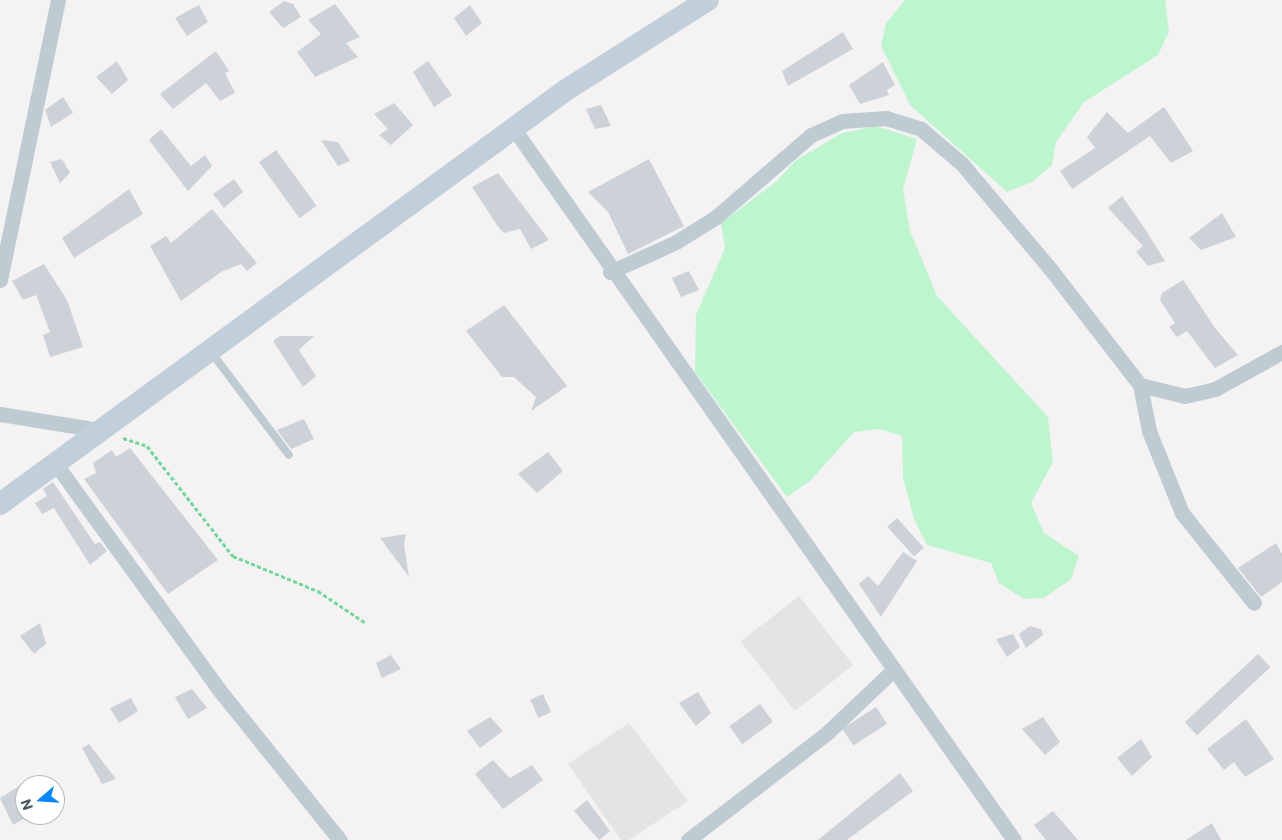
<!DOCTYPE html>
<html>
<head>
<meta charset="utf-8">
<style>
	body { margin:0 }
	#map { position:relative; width:1282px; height:840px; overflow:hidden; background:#f4f2f2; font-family:Commissioner,sans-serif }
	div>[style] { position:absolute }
	.education>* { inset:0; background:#e5e3e4; transform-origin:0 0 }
	.green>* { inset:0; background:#bdf5ce }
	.building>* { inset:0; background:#cdd2d8; transform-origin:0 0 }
	.path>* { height:3px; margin-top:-1.5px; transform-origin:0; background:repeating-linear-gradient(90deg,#70d89b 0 4px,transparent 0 6.5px) }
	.lane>* { height:8px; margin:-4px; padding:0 4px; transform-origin:4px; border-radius:4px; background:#becbd3 }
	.street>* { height:15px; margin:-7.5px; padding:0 7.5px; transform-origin:7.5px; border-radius:7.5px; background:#becbd3 }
	.secondary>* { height:22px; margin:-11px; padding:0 11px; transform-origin:11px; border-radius:11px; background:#c1cfda }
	span { translate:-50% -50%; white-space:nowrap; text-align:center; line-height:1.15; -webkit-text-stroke:4.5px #fff; paint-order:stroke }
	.north { position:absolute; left:15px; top:775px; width:50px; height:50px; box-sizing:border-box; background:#fff; border:1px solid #b5bcc0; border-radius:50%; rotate:251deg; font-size:14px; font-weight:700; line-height:20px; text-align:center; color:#475862 }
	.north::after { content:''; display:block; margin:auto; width:18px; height:22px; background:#0487fc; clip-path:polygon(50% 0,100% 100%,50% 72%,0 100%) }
</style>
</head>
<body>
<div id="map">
	<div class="education">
		<div style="left:799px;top:596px;width:88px;height:74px;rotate:52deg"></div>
		<div style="clip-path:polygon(629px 723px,688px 801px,629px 840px,621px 840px,568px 764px)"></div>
	</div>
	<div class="green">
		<div style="clip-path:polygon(905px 0,1165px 0,1169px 32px,1158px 55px,1084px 102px,1056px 142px,1052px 165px,1032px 182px,1007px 192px,910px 105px,881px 46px,886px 23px)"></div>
		<div style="clip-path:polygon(876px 126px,917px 139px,903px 189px,910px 231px,937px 296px,1048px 417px,1053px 462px,1031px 503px,1044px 533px,1079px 556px,1071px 579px,1044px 598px,1024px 599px,999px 583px,991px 563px,927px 545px,914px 519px,903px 477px,902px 436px,879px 429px,854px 432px,811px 480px,787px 497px,695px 372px,696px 315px,725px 248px,721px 223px,777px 181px,795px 161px,842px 133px)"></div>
	</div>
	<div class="building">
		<div style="clip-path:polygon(284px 1px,293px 4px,301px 17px,283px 28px,269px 12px)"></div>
		<div style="clip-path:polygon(335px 4px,360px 37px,346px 43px,358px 57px,315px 77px,297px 52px,321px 34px,308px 20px)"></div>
		<div style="clip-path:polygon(199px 5px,208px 22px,187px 36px,175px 18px)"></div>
		<div style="clip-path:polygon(470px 5px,482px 23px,466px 36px,454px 18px)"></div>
		<div style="clip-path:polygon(843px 32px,853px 49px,788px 86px,782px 71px)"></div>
		<div style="clip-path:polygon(216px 51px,229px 71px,225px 73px,235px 93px,220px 101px,206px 83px,173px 109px,160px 94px)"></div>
		<div style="clip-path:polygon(117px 61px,128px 80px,112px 94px,96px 77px)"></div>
		<div style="clip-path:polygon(428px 61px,452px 95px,434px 107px,413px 72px)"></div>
		<div style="clip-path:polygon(883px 62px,895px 85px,887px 90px,889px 95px,860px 104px,849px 85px)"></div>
		<div style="clip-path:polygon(63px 97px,73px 113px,51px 127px,45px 110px)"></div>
		<div style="clip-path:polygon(394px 103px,413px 125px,391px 145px,379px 135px,388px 129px,374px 114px)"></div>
		<div style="clip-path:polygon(601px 105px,611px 126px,595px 129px,586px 109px)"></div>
		<div style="clip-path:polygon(1164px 107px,1193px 151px,1171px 163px,1150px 136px,1072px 189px,1060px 171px,1095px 148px,1087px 137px,1107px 112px,1128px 133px)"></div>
		<div style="clip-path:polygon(161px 129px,191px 166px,205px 155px,212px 166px,188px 191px,149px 140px)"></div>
		<div style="clip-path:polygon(321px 140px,338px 142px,350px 161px,338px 166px)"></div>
		<div style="left:276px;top:150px;width:69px;height:21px;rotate:54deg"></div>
		<div style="clip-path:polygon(62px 159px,70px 173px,60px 183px,50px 162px)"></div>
		<div style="clip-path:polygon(649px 159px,684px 226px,628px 254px,608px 212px,588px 192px)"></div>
		<div style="clip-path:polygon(498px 173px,549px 240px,531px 249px,520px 229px,504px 233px,499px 228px,472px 187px)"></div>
		<div style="clip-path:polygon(234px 179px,243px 192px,224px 208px,213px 194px)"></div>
		<div style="clip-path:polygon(129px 189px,143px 214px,74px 258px,62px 238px)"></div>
		<div style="clip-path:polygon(1122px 196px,1145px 229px,1165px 261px,1148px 266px,1136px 252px,1143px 246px,1108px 208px)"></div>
		<div style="clip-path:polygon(212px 209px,257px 263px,247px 271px,241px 264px,221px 272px,181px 301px,150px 246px,166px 236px,171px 243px)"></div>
		<div style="clip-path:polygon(1222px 213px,1236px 237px,1201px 250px,1189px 238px)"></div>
		<div style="clip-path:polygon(44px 264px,67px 300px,83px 347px,50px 357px,43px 335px,50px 332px,36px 295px,23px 300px,12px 281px)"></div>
		<div style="clip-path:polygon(689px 271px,699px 290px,681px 297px,672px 278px)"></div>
		<div style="clip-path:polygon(1183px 280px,1215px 328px,1238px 355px,1215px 368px,1187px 331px,1177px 337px,1169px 327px,1175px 323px,1160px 300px,1162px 293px)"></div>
		<div style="clip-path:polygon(504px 305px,567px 386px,531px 411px,536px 397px,514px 377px,502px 377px,466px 331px)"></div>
		<div style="clip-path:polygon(280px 336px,314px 336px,299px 350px,316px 376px,303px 387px,273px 341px)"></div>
		<div style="clip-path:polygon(304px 419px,314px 439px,291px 449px,277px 430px)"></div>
		<div style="clip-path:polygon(130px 448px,218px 560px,168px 594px,84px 479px,96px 473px,93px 463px,112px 450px,116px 457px)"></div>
		<div style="clip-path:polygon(548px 452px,563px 471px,537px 493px,518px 474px)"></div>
		<div style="clip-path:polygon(53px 482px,95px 544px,100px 542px,107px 551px,90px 565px,54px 508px,42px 514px,35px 503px,47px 496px,43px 489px)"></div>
		<div style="left:897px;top:518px;width:40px;height:13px;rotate:48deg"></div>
		<div style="clip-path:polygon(406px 534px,404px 545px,409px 577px,380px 538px)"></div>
		<div style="clip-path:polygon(1276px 543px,1282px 554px,1282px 582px,1261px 597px,1238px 568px)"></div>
		<div style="clip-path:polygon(903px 552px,917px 561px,881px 617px,859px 584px,868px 576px,878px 586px)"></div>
		<div style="clip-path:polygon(40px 623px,46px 644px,34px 654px,20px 636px)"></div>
		<div style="clip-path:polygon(1030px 626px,1041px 629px,1043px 635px,1026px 648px,1019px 634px)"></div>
		<div style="clip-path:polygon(1013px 634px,1020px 647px,1007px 657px,996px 639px)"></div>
		<div style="left:1258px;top:654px;width:18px;height:100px;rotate:47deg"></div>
		<div style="clip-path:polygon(391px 655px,401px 669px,382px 678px,376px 663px)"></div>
		<div style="clip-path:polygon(192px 689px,207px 708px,188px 719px,175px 697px)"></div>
		<div style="clip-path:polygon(698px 692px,711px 713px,696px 726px,679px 703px)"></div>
		<div style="left:543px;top:694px;width:20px;height:14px;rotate:66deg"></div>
		<div style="clip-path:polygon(131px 698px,138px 711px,119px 723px,110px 708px)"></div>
		<div style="left:760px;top:704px;width:22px;height:38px;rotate:54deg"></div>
		<div style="left:876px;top:707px;width:20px;height:40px;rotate:57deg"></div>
		<div style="clip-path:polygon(490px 717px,503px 731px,480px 748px,467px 731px)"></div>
		<div style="clip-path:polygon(1043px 717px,1060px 742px,1045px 755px,1022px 729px)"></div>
		<div style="clip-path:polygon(1246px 719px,1274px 759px,1245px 777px,1234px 762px,1224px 770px,1207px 749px)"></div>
		<div style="clip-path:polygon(1141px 739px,1152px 757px,1132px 776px,1117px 758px)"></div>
		<div style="clip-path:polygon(89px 744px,116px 779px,102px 784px,82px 748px)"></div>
		<div style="clip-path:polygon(493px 760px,510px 778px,532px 765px,543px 780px,503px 809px,475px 774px)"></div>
		<div style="clip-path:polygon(900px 773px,913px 791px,847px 840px,818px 840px)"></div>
		<div style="clip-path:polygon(19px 786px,25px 796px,25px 818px,13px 825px,0 798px)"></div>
		<div style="clip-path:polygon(587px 800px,610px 831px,599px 840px,574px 811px)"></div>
		<div style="clip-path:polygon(1053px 811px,1078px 840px,1046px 840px,1034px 825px)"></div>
		<div style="clip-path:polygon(1212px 823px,1221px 840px,1186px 840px)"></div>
	</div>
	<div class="path">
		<div style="left:123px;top:438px;width:25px;rotate:18deg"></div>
		<div style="left:147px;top:446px;width:140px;rotate:52deg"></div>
		<div style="left:233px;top:556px;width:92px;rotate:22.4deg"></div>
		<div style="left:318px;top:591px;width:58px;rotate:33.7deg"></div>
	</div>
	<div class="lane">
		<div style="left:211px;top:352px;width:129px;rotate:52.9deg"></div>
	</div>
	<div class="street">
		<div style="left:514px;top:129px;width:869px;rotate:54.88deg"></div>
		<div style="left:610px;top:272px;width:72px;rotate:-24.4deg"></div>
		<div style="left:676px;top:242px;width:47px;rotate:-32deg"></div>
		<div style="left:716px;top:217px;width:125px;rotate:-40.8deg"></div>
		<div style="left:811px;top:135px;width:34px;rotate:-24deg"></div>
		<div style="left:842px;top:121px;width:44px;rotate:-3.9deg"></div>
		<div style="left:886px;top:118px;width:37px;rotate:17deg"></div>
		<div style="left:921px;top:129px;width:54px;rotate:40.5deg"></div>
		<div style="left:962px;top:164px;width:133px;rotate:49.9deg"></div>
		<div style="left:1048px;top:266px;width:150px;rotate:52.3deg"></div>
		<div style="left:1140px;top:385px;width:46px;rotate:13.7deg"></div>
		<div style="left:1185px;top:396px;width:31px;rotate:-13deg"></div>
		<div style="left:1215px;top:389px;width:77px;rotate:-28.9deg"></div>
		<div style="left:0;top:280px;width:286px;rotate:-78.3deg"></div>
		<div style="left:1140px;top:385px;width:47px;rotate:78.9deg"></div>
		<div style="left:1149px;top:431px;width:88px;rotate:68.1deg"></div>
		<div style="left:1182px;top:513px;width:115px;rotate:51.3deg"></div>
		<div style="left:0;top:414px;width:100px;rotate:9.2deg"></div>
		<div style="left:55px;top:463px;width:281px;rotate:54.1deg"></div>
		<div style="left:220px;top:691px;width:191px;rotate:51.2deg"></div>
		<div style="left:688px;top:840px;width:177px;rotate:-37.6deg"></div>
		<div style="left:828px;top:732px;width:88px;rotate:-43.6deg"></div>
	</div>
	<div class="secondary">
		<div style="left:0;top:504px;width:701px;rotate:-36.18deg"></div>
		<div style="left:566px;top:90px;width:168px;rotate:-32.4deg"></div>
	</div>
	<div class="north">N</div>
</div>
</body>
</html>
